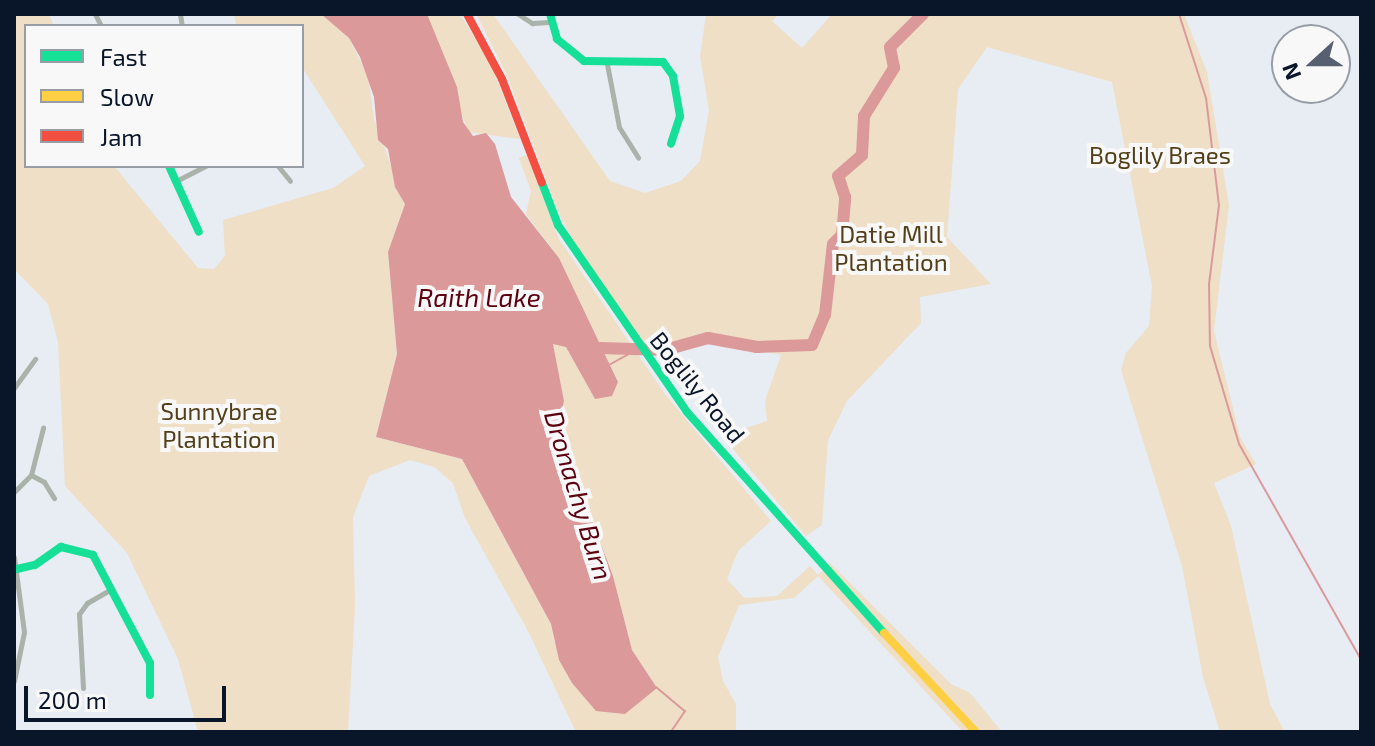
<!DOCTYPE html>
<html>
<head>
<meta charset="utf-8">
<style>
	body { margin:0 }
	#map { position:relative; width:1375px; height:746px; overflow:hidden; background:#e8ecf3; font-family:"Exo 2",sans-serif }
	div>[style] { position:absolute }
	.green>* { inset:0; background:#eedfc6 }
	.water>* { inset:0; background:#db999a }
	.stream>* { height:2px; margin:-1px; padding:0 1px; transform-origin:1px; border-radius:1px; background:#db999a }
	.river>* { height:12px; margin:-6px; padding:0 6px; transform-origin:6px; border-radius:6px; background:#db999a }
	.street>* { height:5px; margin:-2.5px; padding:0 2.5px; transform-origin:2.5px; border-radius:2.5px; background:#aab3aa }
	.fast>* { height:8px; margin:-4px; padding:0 4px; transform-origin:4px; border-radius:4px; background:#16e098 }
	.slow>* { height:8px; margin:-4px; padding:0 4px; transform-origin:4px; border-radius:4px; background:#ffcf43 }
	.jam>* { height:8px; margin:-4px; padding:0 4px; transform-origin:4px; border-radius:4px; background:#f24e42 }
	span { translate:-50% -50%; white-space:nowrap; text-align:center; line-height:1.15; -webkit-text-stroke:8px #f8f8f8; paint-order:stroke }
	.park-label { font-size:24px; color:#523e18 }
	.street-label { font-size:24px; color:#091529 }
	.water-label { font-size:26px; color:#5c0010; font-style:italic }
	.frame { position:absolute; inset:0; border:16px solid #091529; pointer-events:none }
	.legend { position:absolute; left:24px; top:24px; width:280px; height:144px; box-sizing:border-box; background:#f8f8f8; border:2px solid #989da5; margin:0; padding:10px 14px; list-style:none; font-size:24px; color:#091529 }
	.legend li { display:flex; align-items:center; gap:16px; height:40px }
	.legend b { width:40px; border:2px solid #989da5 }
	.north { position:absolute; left:1271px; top:24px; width:80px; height:80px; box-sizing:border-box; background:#f8f8f8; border:2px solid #989da5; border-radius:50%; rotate:249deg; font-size:22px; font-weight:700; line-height:32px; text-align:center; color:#091529 }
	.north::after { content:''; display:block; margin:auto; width:28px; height:36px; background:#576070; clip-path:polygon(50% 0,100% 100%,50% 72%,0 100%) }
	.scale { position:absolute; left:24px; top:686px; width:202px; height:36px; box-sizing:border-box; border:4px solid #091529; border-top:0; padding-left:10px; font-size:24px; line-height:28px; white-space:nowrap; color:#091529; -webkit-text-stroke:6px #f8f8f8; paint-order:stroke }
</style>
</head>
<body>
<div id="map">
	<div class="green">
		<div style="clip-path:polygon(14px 14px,49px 14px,54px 26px,26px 26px,26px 166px,114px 166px,198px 268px,214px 269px,225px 256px,223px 220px,333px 188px,365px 166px,302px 67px,302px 26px,236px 26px,234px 14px,321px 14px,349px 38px,368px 76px,374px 119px,405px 204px,388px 252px,397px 354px,376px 437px,462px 459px,551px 624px,554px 642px,657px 688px,632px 650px,613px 576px,558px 431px,564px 401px,553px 344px,566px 346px,595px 399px,618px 382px,559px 258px,526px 214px,531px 191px,519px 158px,527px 155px,559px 239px,665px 394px,771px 521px,738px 551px,727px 579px,744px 598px,777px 596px,810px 566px,818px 575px,830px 563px,951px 684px,970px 693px,1002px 732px,963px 732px,818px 576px,794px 598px,739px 605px,718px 657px,723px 681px,736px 704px,736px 732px,576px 732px,528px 631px,465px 518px,453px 483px,434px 467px,410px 460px,369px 476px,353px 517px,355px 606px,348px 732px,198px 732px,178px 659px,127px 553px,65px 486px,58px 342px,48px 304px,14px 269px)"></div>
		<div style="clip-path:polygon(427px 14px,460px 14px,491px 64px,520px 139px,468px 132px)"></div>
		<div style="clip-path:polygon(476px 14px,493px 14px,610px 181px,645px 193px,681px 181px,700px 161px,709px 110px,700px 56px,706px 14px,779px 14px,772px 21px,802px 48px,832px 14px,1184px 14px,1207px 72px,1229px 205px,1214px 331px,1240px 437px,1256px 464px,1214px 483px,1231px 526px,1270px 704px,1285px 732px,1220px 732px,1203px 677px,1182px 566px,1121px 370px,1126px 353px,1149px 326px,1152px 286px,1112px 82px,987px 47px,958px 89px,947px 237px,991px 284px,920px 297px,921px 323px,847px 401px,828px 440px,822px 525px,806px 536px,722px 436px,767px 421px,765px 401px,781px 355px,699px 335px,665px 348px,645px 348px,577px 248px,558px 211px,507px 75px)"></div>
	</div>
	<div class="water">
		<div style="clip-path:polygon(321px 14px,427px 14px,457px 87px,463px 122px,473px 136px,486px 133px,495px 144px,511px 197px,559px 258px,618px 382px,612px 396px,595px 399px,566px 347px,553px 344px,564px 401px,558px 431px,613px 576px,632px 650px,657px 688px,625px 714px,596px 711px,572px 683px,559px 660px,551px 624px,462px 459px,376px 437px,397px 354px,388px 252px,405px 204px,395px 187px,388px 149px,378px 140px,374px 97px,360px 57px,349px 38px)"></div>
	</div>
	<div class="stream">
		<div style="left:1179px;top:14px;width:88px;rotate:72.2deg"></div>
		<div style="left:1206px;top:98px;width:108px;rotate:83.1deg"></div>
		<div style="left:1219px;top:205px;width:80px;rotate:97.2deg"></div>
		<div style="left:1209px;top:284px;width:62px;rotate:89.1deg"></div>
		<div style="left:1210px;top:346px;width:102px;rotate:73.5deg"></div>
		<div style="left:1239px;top:444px;width:248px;rotate:60.5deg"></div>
		<div style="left:609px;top:365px;width:31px;rotate:-29deg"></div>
		<div style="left:656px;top:687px;width:38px;rotate:40deg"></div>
		<div style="left:685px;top:711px;width:25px;rotate:124deg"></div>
	</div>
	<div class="river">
		<div style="left:600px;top:348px;width:65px;rotate:1.8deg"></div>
		<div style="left:665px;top:350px;width:45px;rotate:-15.6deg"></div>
		<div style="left:708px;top:338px;width:50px;rotate:10.4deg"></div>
		<div style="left:757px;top:347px;width:55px;rotate:-2.1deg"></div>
		<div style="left:812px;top:345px;width:33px;rotate:-67deg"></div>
		<div style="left:825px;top:315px;width:71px;rotate:-83.6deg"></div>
		<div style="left:833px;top:244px;width:13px;rotate:-45deg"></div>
		<div style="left:842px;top:235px;width:38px;rotate:-85deg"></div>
		<div style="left:845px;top:197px;width:22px;rotate:-108deg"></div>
		<div style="left:838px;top:176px;width:32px;rotate:-41deg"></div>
		<div style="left:862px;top:155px;width:39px;rotate:-87deg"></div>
		<div style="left:864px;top:116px;width:57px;rotate:-58deg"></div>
		<div style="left:894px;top:68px;width:21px;rotate:-101deg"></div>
		<div style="left:890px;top:47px;width:47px;rotate:-45deg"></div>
	</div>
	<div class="street">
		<div style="left:95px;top:14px;width:13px;rotate:63deg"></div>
		<div style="left:180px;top:14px;width:12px;rotate:81deg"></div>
		<div style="left:518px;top:14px;width:17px;rotate:33deg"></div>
		<div style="left:532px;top:23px;width:17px;rotate:-3deg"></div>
		<div style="left:607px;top:64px;width:64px;rotate:79.2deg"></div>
		<div style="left:619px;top:127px;width:36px;rotate:58deg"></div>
		<div style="left:278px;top:166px;width:19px;rotate:51deg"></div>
		<div style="left:176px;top:181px;width:34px;rotate:-27deg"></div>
		<div style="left:14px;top:388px;width:36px;rotate:-54deg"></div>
		<div style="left:31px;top:475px;width:15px;rotate:28deg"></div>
		<div style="left:44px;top:482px;width:19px;rotate:58deg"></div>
		<div style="left:14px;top:492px;width:24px;rotate:-45deg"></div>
		<div style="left:31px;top:475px;width:49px;rotate:-75.7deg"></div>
		<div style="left:14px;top:557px;width:76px;rotate:82.4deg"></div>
		<div style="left:24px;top:632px;width:50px;rotate:101.5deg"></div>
		<div style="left:83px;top:688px;width:74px;rotate:-93.1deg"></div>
		<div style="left:79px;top:614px;width:14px;rotate:-54deg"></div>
		<div style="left:87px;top:603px;width:28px;rotate:-30deg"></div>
	</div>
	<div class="fast">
		<div style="left:550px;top:14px;width:26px;rotate:74deg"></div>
		<div style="left:557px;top:39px;width:35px;rotate:39deg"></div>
		<div style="left:584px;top:61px;width:79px;rotate:0.7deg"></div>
		<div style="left:663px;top:62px;width:17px;rotate:54deg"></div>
		<div style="left:673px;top:76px;width:41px;rotate:80.1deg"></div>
		<div style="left:680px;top:116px;width:29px;rotate:108deg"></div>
		<div style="left:169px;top:166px;width:72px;rotate:65.6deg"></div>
		<div style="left:542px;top:183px;width:45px;rotate:69.1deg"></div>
		<div style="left:558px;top:225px;width:227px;rotate:55.4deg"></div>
		<div style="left:687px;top:412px;width:296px;rotate:48.3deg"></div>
		<div style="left:17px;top:569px;width:18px;rotate:-13deg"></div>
		<div style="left:35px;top:565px;width:32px;rotate:-35deg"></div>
		<div style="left:61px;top:547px;width:33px;rotate:14deg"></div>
		<div style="left:93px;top:555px;width:122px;rotate:62.2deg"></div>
		<div style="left:150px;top:663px;width:32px;rotate:90deg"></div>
	</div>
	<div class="slow">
		<div style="left:884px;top:633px;width:135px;rotate:47.1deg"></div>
	</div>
	<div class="jam">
		<div style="left:467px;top:14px;width:74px;rotate:61.7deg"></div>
		<div style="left:502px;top:79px;width:111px;rotate:69deg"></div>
	</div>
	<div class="park-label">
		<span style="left:1160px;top:155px">Boglily Braes</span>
		<span style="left:891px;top:248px">Datie Mill<br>Plantation</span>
		<span style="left:219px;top:425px">Sunnybrae<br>Plantation</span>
	</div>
	<div class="street-label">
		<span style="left:698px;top:387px;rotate:51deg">Boglily Road</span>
	</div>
	<div class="water-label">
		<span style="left:479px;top:297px">Raith Lake</span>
		<span style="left:579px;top:495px;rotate:73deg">Dronachy Burn</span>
	</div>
	<div class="frame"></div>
	<ul class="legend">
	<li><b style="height:10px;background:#16e098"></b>Fast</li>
	<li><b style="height:10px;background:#ffcf43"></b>Slow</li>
	<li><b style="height:10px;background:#f24e42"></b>Jam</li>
	</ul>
	<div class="north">N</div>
	<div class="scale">200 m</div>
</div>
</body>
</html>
